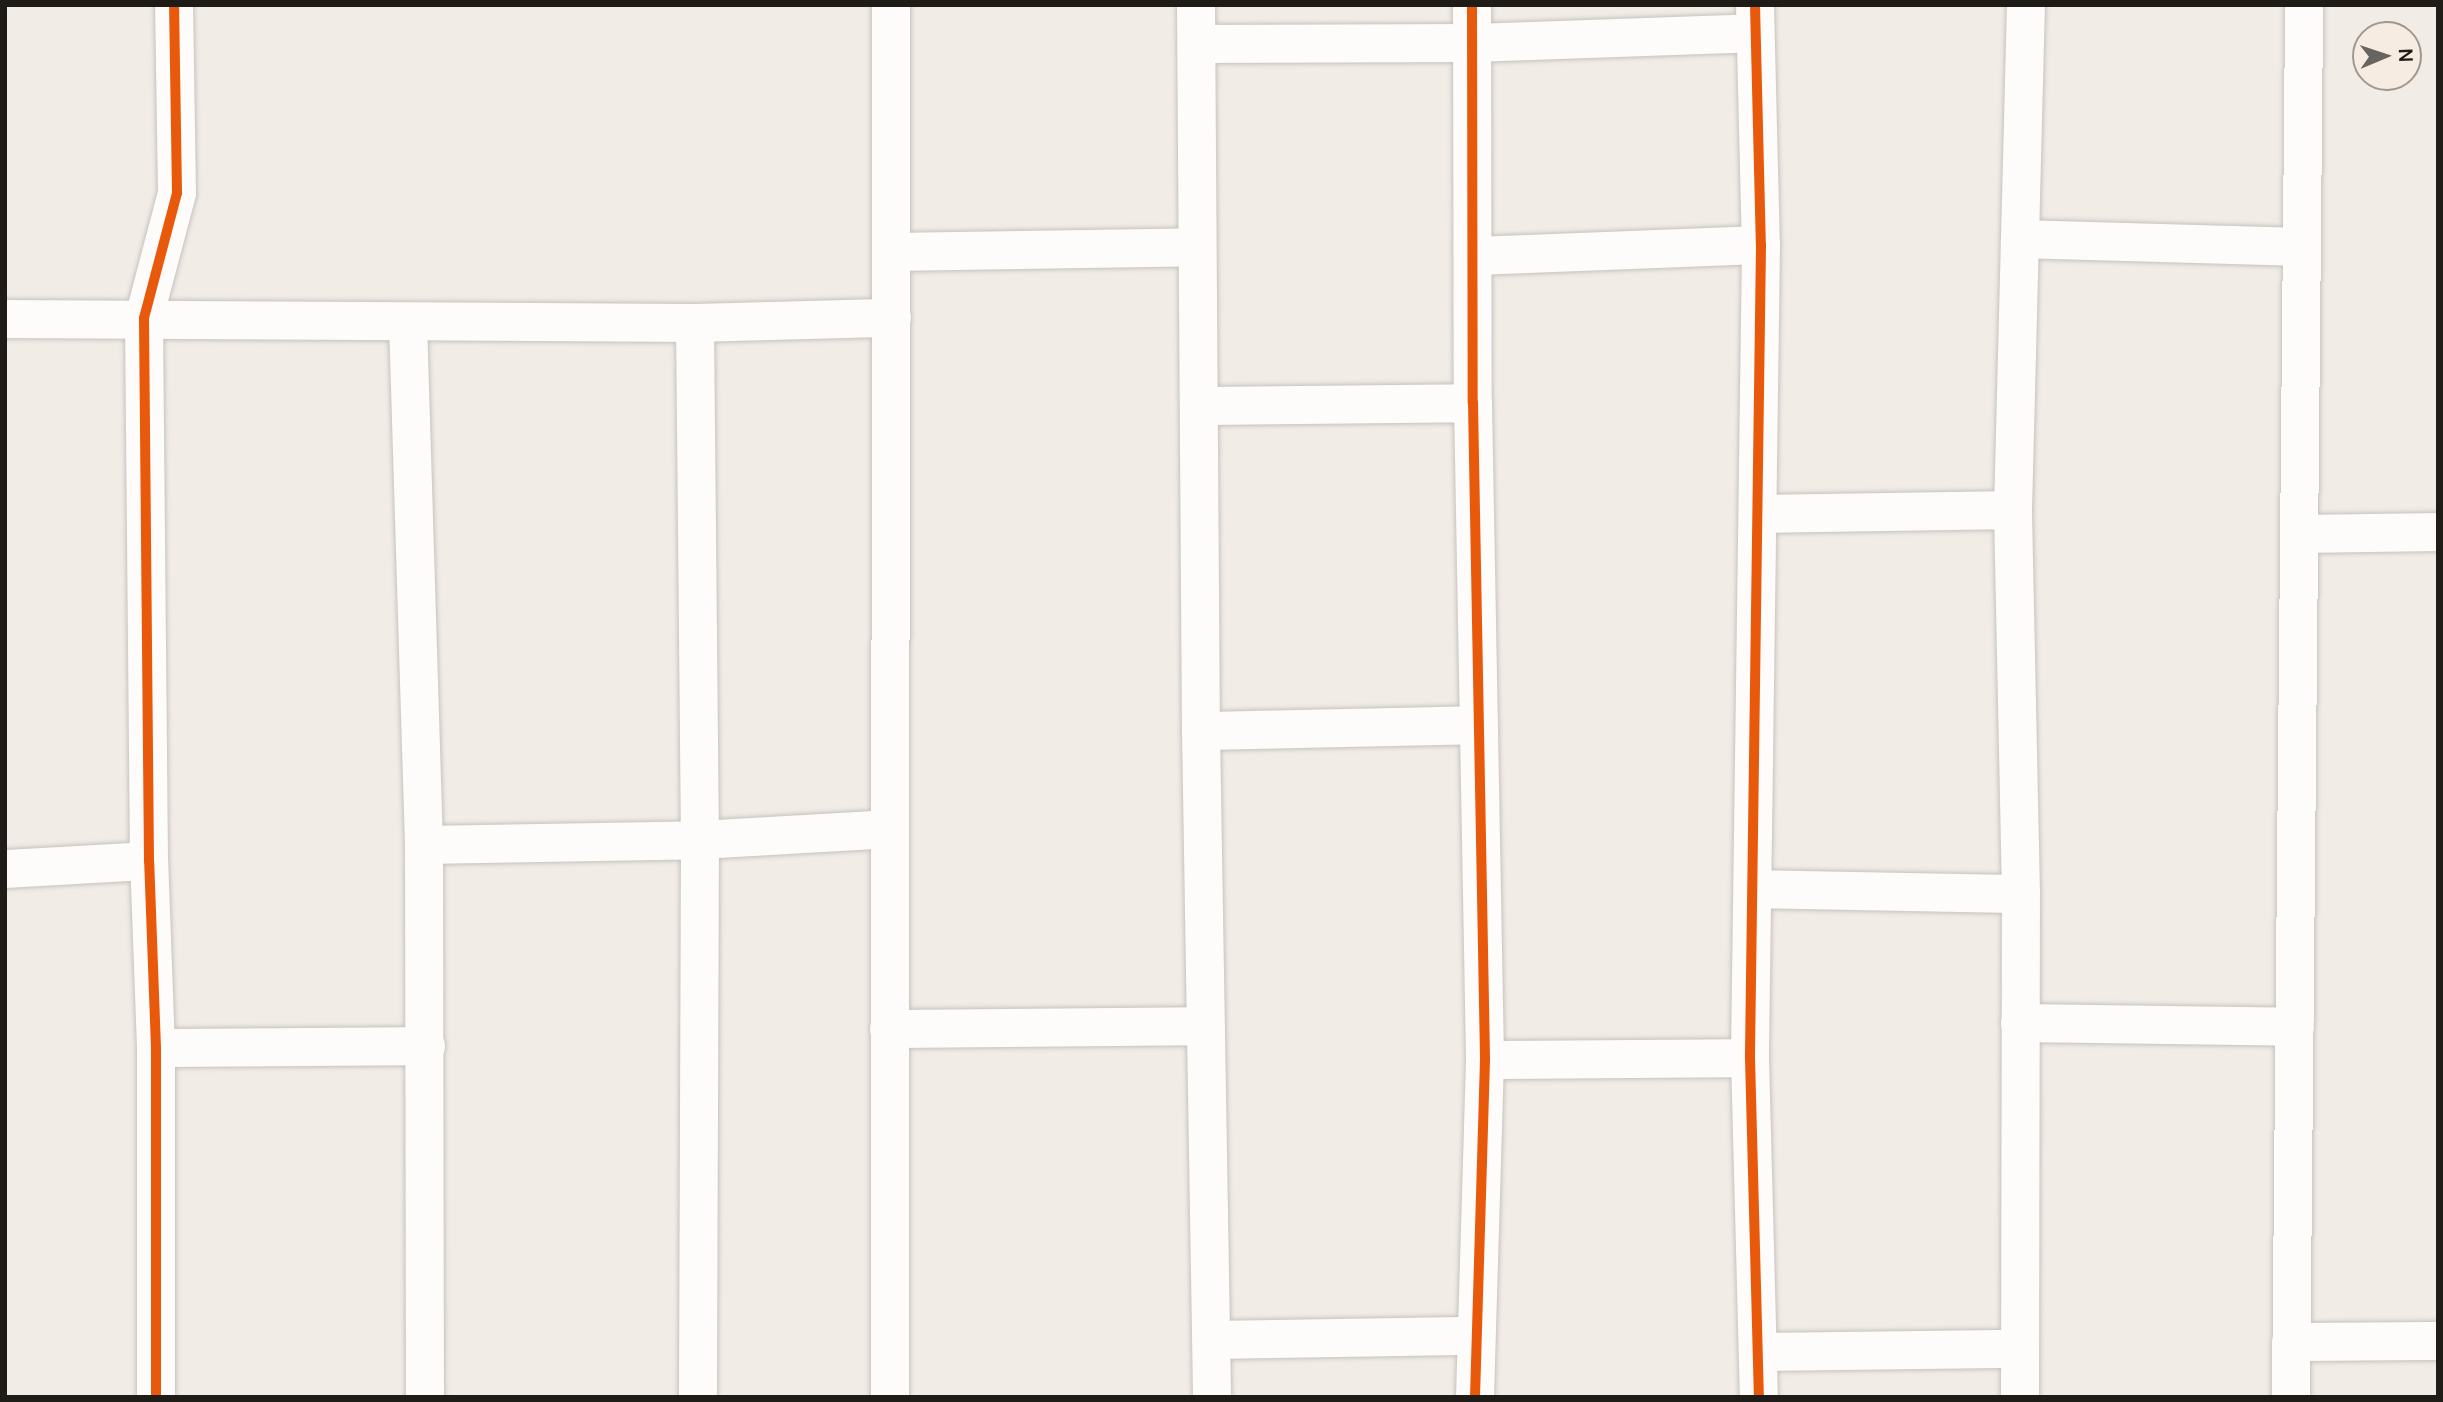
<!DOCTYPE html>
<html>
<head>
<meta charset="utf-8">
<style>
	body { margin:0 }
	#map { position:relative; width:2443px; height:1402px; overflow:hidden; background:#f1ece6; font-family:Manrope,sans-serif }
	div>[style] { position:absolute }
	.roads { filter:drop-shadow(0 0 2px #c6c2bd) drop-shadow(0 0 2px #c6c2bd) }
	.minor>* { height:38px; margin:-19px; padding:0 19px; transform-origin:19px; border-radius:19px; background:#fdfcfb }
	.cycleway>* { height:10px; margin:-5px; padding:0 5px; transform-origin:5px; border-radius:5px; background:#e8590c }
	span { translate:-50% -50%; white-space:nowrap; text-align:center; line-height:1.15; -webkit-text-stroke:5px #f6ece1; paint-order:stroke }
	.frame { position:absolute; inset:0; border:7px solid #1f1b17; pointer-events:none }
	.north { position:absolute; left:2352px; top:21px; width:70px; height:70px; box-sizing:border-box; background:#f6ece1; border:2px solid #a09890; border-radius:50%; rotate:88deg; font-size:19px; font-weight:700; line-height:28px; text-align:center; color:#1f1b17 }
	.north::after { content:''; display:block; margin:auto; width:24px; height:32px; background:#68645f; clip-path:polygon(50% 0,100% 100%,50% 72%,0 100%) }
</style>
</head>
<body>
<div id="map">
	<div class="roads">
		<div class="minor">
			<div style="left:1196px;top:5px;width:726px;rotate:89.61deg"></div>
			<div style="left:1201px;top:731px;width:666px;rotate:89.05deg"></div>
			<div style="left:1472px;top:5px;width:398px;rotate:89.9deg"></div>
			<div style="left:1473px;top:403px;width:657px;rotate:88.95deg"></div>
			<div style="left:1485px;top:1060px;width:337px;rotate:91.7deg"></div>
			<div style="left:1755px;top:5px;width:240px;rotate:88.6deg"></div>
			<div style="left:1761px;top:245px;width:813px;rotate:90.78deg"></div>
			<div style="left:1750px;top:1058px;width:339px;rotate:88.5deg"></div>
			<div style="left:1197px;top:44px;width:276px;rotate:-0.2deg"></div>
			<div style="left:1473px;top:43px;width:282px;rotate:-2deg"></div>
			<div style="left:2020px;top:239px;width:282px;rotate:1.6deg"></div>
			<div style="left:893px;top:252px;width:304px;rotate:-0.9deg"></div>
			<div style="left:1475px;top:256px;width:286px;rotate:-2.2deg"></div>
			<div style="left:5px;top:319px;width:690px;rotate:0.33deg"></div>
			<div style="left:695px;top:323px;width:197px;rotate:-1.5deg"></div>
			<div style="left:408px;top:322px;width:523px;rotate:88.25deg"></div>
			<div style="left:424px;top:845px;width:552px;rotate:89.9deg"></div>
			<div style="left:695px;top:323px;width:517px;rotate:89.45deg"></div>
			<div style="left:700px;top:840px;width:557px;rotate:90.21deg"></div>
			<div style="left:1200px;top:406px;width:273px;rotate:-0.6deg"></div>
			<div style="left:1759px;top:514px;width:254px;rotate:-0.9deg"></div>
			<div style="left:2300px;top:534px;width:138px;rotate:-0.8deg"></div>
			<div style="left:1201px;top:731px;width:278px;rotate:-1.2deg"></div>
			<div style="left:424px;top:845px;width:276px;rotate:-1deg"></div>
			<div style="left:700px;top:840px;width:188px;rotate:-3.3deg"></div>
			<div style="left:5px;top:869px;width:144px;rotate:-3.2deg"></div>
			<div style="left:1754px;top:889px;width:267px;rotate:1.1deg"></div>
			<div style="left:2020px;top:1023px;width:275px;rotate:0.8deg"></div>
			<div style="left:889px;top:1029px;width:316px;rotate:-0.5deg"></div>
			<div style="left:156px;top:1048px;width:270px;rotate:-0.4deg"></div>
			<div style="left:1485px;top:1060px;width:265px;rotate:-0.4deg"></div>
			<div style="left:1214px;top:1340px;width:261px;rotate:-0.9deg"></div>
			<div style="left:2291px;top:1342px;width:147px;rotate:-0.4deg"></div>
			<div style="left:1759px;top:1352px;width:261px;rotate:-0.7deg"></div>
			<div style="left:156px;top:1397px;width:349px;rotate:-90deg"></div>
			<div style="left:156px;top:1048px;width:187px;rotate:-92.1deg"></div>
			<div style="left:149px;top:861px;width:543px;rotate:-90.53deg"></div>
			<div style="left:144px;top:318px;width:129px;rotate:-75.2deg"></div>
			<div style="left:177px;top:193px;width:188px;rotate:-90.9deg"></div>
			<div style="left:890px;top:1397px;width:1392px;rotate:-89.96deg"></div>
			<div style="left:2020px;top:1397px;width:503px;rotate:-89.89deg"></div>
			<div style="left:2021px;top:894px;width:384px;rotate:-91.2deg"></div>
			<div style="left:2013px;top:510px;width:505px;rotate:-88.53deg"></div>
			<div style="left:2291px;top:1397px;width:1392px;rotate:-89.46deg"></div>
		</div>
	</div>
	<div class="cycleway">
		<div style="left:1472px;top:5px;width:398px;rotate:89.9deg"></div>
		<div style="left:1473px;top:403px;width:657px;rotate:88.95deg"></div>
		<div style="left:1485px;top:1060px;width:337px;rotate:91.7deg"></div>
		<div style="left:1755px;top:5px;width:240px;rotate:88.6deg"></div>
		<div style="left:1761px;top:245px;width:813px;rotate:90.78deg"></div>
		<div style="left:1750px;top:1058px;width:339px;rotate:88.5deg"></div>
		<div style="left:156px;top:1397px;width:349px;rotate:-90deg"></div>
		<div style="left:156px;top:1048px;width:187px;rotate:-92.1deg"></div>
		<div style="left:149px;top:861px;width:543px;rotate:-90.53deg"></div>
		<div style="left:144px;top:318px;width:129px;rotate:-75.2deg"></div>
		<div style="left:177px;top:193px;width:188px;rotate:-90.9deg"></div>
	</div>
	<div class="frame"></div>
	<div class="north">N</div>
</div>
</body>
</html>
